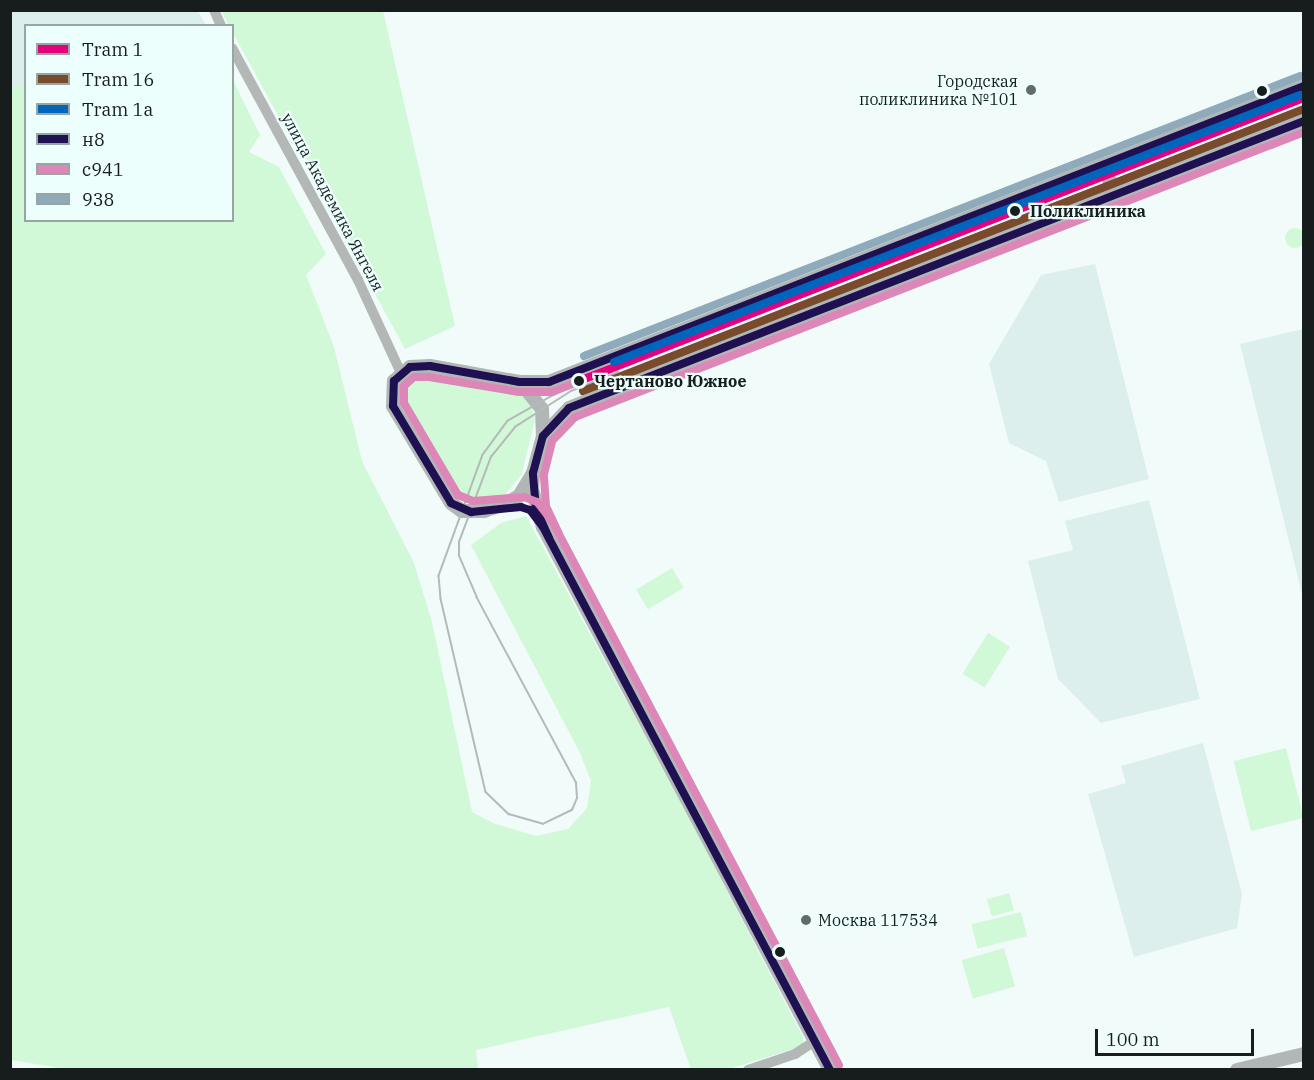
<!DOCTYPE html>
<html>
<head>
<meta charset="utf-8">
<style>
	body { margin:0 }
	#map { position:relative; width:1314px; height:1080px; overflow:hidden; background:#f1fbfa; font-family:"IBM Plex Serif",serif }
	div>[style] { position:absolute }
	.built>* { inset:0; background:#dcefed }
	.green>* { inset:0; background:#d1f9d7; transform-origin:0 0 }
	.round { border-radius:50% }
	.street>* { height:10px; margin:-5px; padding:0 5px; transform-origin:5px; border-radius:5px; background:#b3b8b7 }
	.secondary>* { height:14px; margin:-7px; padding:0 7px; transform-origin:7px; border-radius:7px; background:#b1b7b6 }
	.tram>* { height:1.5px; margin:-0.75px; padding:0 0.75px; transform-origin:0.75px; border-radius:0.75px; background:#b4bab9 }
	.bus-1>* { height:8px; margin:-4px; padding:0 4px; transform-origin:4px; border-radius:4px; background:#1f1051 }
	.bus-2>* { height:8px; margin:-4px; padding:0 4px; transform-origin:4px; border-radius:4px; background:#dc87b7 }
	.bus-3>* { height:8px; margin:-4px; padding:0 4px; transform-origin:4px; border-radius:4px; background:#8faabb }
	.tram-1>* { height:8px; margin:-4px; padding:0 4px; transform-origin:4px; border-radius:4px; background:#e5007d }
	.tram-2>* { height:8px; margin:-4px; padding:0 4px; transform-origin:4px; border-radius:4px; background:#7a4b2a }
	.tram-3>* { height:8px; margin:-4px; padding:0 4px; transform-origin:4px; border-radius:4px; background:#0065bd }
	.dots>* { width:16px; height:16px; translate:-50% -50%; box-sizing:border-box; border:3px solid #edfffd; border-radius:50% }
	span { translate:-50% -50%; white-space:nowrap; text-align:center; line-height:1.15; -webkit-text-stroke:4.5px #edfffd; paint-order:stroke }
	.poi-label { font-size:16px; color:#171d1d }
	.right { translate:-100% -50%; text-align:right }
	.left { translate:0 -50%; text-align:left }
	.street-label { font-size:16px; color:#171d1d }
	.stop-label { font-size:16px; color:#171d1d; font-weight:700 }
	.frame { position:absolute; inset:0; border:12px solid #171d1d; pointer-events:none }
	.legend { position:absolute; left:24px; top:24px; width:210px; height:198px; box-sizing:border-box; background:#edfffd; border:2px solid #97a5a3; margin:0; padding:8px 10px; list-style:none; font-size:18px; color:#171d1d }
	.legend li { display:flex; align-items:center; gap:12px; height:30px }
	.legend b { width:30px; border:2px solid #97a5a3 }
	.scale { position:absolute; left:1095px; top:1029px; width:159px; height:27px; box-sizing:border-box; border:3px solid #171d1d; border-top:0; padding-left:8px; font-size:18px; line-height:21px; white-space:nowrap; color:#171d1d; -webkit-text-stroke:4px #edfffd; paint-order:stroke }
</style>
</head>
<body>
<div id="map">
	<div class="built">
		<div style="clip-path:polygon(10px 11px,198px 11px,206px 25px,26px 26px,25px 84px,11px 89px)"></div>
		<div style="clip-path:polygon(1095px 264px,1149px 479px,1059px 502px,1046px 461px,1009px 443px,989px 364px,1041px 275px)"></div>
		<div style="clip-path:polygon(1303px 329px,1304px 329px,1303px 598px,1240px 344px)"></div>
		<div style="clip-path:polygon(1149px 500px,1200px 699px,1101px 723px,1058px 679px,1028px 561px,1073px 550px,1065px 521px)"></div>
		<div style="clip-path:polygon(1203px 743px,1242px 894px,1237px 928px,1134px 957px,1088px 794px,1126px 783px,1121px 766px)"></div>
	</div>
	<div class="green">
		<div style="clip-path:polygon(221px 11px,383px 11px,455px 326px,405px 349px)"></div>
		<div style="clip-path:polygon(233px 80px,260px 135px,249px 152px,279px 167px,326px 254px,306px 275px,334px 347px,362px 461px,414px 563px,432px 622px,472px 812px,493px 823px,536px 836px,568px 829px,587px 808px,591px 781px,580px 753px,471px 545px,501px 523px,526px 516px,674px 789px,803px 1037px,803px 1046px,729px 1069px,691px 1069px,669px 1007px,476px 1050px,478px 1069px,72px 1070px,11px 1060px,10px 89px,25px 84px,26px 220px,232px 220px)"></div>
		<div class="round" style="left:1285px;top:228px;width:20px;height:20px"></div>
		<div style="clip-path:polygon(426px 374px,506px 388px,521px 394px,531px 404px,535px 419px,522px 474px,505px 495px,474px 504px,458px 500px,452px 492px,401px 400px,411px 380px)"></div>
		<div style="left:672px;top:568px;width:23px;height:42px;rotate:59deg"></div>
		<div style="left:988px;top:633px;width:26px;height:48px;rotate:32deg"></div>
		<div style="left:1286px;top:748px;width:72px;height:54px;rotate:76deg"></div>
		<div style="left:1009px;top:893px;width:18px;height:23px;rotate:74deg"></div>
		<div style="left:1021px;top:912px;width:25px;height:51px;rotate:76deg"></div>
		<div style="left:1004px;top:948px;width:40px;height:44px;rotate:74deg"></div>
	</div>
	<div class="street">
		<div style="left:214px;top:10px;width:17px;rotate:66deg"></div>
		<div style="left:232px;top:48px;width:264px;rotate:61.5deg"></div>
		<div style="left:358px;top:280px;width:102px;rotate:65.2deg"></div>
		<div style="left:748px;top:1070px;width:50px;rotate:-18.8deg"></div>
		<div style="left:795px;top:1054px;width:24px;rotate:-33deg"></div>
	</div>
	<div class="secondary">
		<div style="left:1114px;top:160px;width:17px;rotate:115deg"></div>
		<div style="left:1107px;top:175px;width:13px;rotate:63deg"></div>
		<div style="left:1113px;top:187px;width:8px;rotate:30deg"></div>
		<div style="left:520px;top:382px;width:35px;rotate:51deg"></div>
		<div style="left:542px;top:409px;width:27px;rotate:88deg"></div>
		<div style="left:543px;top:436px;width:38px;rotate:105deg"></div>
		<div style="left:533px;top:473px;width:27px;rotate:121deg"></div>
		<div style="left:519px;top:496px;width:14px;rotate:150deg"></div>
		<div style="left:507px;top:503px;width:24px;rotate:161deg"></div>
		<div style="left:484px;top:511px;width:22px;rotate:180deg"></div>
		<div style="left:462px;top:511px;width:14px;rotate:-144deg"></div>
		<div style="left:451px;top:503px;width:113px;rotate:-120.9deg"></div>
		<div style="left:393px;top:406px;width:25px;rotate:-88deg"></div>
		<div style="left:394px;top:381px;width:21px;rotate:-41deg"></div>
		<div style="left:410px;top:367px;width:20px;rotate:-3deg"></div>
		<div style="left:430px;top:366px;width:91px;rotate:10.1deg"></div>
		<div style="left:520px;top:382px;width:29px"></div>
		<div style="left:549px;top:382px;width:811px;rotate:-21.41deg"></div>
		<div style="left:543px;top:436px;width:38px;rotate:-47deg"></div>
		<div style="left:569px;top:408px;width:789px;rotate:-21.33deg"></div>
		<div style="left:533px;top:475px;width:14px;rotate:94deg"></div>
		<div style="left:532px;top:489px;width:40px;rotate:74deg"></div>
		<div style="left:543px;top:527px;width:614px;rotate:62.14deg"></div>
		<div style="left:1237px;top:1070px;width:69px;rotate:-13.4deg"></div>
	</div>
	<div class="tram">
		<div style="left:579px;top:381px;width:81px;rotate:150.6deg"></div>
		<div style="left:508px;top:421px;width:42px;rotate:126.3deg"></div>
		<div style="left:483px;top:455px;width:129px;rotate:110deg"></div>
		<div style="left:439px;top:576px;width:23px;rotate:85deg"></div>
		<div style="left:441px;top:599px;width:198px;rotate:76.9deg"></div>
		<div style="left:486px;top:792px;width:32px;rotate:44deg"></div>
		<div style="left:509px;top:814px;width:35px;rotate:16deg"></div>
		<div style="left:543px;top:824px;width:32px;rotate:-26deg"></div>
		<div style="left:572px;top:810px;width:13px;rotate:-67deg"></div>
		<div style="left:577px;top:798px;width:15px;rotate:-94deg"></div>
		<div style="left:576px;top:783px;width:210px;rotate:-118.2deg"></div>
		<div style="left:477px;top:598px;width:46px;rotate:-113.2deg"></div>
		<div style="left:459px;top:556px;width:14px;rotate:-90deg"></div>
		<div style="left:459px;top:542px;width:91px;rotate:-69.4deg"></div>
		<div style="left:491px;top:457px;width:38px;rotate:-51deg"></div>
		<div style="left:515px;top:427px;width:67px;rotate:-32.7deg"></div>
		<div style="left:571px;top:391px;width:51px;rotate:-22deg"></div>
	</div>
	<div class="bus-1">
		<div style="left:549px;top:538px;width:32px;rotate:-114deg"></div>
		<div style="left:536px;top:509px;width:36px;rotate:-95deg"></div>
		<div style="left:533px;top:473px;width:38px;rotate:-75deg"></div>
		<div style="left:543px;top:436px;width:38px;rotate:-47deg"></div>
		<div style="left:569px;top:408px;width:789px;rotate:-21.33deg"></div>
		<div style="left:830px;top:1070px;width:614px;rotate:-117.86deg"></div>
		<div style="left:543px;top:527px;width:21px;rotate:-127deg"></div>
		<div style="left:530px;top:510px;width:9px;rotate:-162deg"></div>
		<div style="left:521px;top:507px;width:50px;rotate:174.3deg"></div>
		<div style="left:471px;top:512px;width:22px;rotate:-156deg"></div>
		<div style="left:451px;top:503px;width:113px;rotate:-120.9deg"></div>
		<div style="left:393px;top:406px;width:25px;rotate:-88deg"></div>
		<div style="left:394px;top:381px;width:21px;rotate:-41deg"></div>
		<div style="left:410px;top:367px;width:20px;rotate:-3deg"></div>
		<div style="left:430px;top:366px;width:91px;rotate:10.1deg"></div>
		<div style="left:520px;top:382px;width:29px"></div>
		<div style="left:549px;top:382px;width:811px;rotate:-21.41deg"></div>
	</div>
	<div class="bus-2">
		<div style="left:559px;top:534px;width:31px;rotate:-115deg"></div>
		<div style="left:546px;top:506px;width:32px;rotate:-94deg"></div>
		<div style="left:544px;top:474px;width:34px;rotate:-76deg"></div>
		<div style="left:552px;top:441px;width:33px;rotate:-46deg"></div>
		<div style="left:575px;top:417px;width:783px;rotate:-21.35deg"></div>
		<div style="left:839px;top:1065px;width:615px;rotate:-117.81deg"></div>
		<div style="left:552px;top:521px;width:24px;rotate:-128deg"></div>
		<div style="left:537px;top:502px;width:14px;rotate:-159deg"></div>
		<div style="left:524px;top:497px;width:51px;rotate:175.5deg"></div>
		<div style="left:473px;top:501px;width:16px;rotate:-158deg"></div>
		<div style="left:458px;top:495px;width:107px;rotate:-120.4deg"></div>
		<div style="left:404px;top:403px;width:17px;rotate:-90deg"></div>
		<div style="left:404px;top:386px;width:13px;rotate:-42deg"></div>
		<div style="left:414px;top:377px;width:15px"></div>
		<div style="left:429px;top:377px;width:91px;rotate:9.5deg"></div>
		<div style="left:519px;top:392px;width:33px"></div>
		<div style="left:552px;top:392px;width:808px;rotate:-21.42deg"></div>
	</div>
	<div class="bus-3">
		<div style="left:584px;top:356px;width:769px;rotate:-21.36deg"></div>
		<div style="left:596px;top:386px;width:756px;rotate:-21.34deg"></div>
	</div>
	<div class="tram-1">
		<div style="left:579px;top:381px;width:778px;rotate:-21.32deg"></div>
	</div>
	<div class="tram-2">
		<div style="left:583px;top:391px;width:774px;rotate:-21.36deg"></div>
	</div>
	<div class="tram-3">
		<div style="left:614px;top:362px;width:736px;rotate:-21.27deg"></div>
	</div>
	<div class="dots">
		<div style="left:1031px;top:90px;background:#636b6a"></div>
		<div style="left:1262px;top:91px;background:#171d1d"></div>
		<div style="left:1015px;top:211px;background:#171d1d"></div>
		<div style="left:579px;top:381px;background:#171d1d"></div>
		<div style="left:806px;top:920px;background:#636b6a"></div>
		<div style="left:780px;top:952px;background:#171d1d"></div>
	</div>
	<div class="poi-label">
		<span class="right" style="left:1018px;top:90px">Городская<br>поликлиника №101</span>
		<span class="left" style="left:818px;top:920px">Москва 117534</span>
	</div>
	<div class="street-label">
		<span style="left:333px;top:202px;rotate:62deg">улица Академика Янгеля</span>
	</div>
	<div class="stop-label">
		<span class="left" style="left:1030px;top:211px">Поликлиника</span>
		<span class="left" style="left:594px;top:381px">Чертаново Южное</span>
	</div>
	<div class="frame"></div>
	<ul class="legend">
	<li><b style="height:8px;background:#e5007d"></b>Tram 1</li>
	<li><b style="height:8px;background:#7a4b2a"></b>Tram 16</li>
	<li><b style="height:8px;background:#0065bd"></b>Tram 1а</li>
	<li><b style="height:8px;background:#1f1051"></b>н8</li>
	<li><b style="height:8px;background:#dc87b7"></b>с941</li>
	<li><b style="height:8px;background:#8faabb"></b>938</li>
	</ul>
	<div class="scale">100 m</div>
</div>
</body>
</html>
